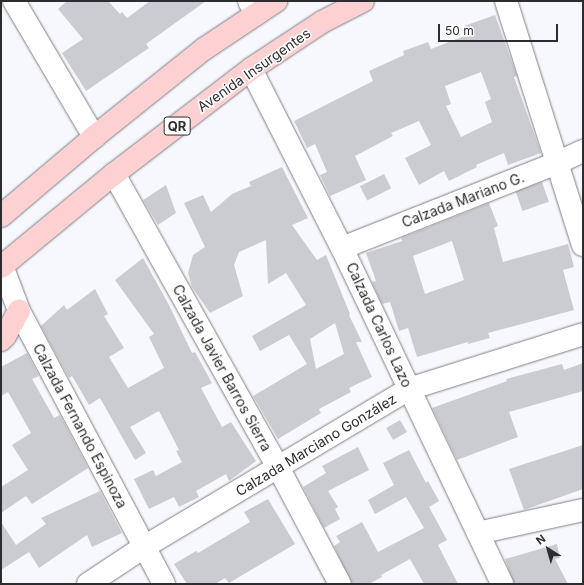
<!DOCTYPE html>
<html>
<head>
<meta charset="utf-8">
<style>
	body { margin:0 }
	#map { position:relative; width:584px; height:585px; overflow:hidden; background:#f7f8fe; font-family:Inter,sans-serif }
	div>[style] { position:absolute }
	.building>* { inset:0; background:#cbccd1; transform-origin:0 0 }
	.roads { filter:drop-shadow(0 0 1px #7f8085) drop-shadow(0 0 1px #7f8085) }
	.minor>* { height:22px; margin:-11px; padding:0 11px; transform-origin:11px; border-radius:11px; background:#fff }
	.major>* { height:22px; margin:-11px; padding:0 11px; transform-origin:11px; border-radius:11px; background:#fdd0d1 }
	span { translate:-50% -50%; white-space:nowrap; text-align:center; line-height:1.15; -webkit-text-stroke:3px #fff; paint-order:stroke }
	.shield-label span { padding:1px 3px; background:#fff; border:1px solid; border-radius:3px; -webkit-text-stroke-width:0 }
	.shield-label { font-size:13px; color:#2d2d2f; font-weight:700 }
	.street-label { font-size:14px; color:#2d2d2f }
	.frame { position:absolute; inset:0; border:2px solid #2d2d2f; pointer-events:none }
	.north { position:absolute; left:528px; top:529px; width:40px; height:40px; -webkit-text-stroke:3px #fff; paint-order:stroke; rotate:323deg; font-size:11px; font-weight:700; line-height:16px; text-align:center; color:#2d2d2f }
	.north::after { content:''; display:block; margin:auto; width:14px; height:18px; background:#2d2d2f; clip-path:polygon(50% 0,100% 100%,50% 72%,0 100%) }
	.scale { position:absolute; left:438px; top:24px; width:120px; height:18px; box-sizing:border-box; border:2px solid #2d2d2f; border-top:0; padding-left:5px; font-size:12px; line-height:14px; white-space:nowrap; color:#2d2d2f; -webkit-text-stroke:3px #fff; paint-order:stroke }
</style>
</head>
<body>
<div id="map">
	<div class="building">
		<div style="clip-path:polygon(67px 1px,108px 1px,120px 14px,122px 12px,127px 18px,150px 1px,206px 1px,146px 44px,149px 48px,86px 91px,62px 53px,83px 39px,58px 9px)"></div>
		<div style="clip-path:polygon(evenodd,495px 15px,517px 76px,514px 77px,541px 153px,508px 165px,504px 153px,476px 165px,477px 167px,449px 181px,444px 171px,419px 185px,405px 158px,431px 145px,419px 121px,391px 133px,393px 136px,355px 156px,366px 180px,330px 196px,320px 175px,327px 172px,315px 144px,307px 148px,294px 121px,373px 81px,369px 71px,404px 55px,403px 51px,428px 42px,431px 49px,467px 35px,464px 26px,495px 15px,481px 72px,491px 99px,485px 102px,492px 122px,461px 137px,446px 106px,451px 104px,445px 86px,481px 72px)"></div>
		<div style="clip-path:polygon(evenodd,282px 167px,308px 218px,292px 225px,317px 260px,326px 255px,350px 314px,349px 315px,362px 342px,356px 342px,372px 377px,349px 388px,351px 392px,319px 409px,321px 413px,278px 439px,253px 396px,307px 364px,289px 335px,260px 351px,252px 336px,306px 305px,286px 273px,268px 284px,266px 240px,239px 252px,234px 265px,243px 296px,210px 313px,192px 287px,188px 273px,193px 255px,205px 247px,184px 203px,203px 195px,211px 212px,232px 194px,251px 186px,249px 182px,282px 167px,335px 323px,344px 354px,316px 369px,310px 339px,335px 323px)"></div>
		<div style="left:384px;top:174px;width:16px;height:27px;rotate:63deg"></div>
		<div style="left:542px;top:182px;width:21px;height:28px;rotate:71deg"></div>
		<div style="clip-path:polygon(166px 185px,176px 213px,158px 225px,143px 200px)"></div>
		<div style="clip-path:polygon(evenodd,489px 203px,498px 226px,494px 228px,503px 262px,568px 244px,574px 267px,563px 270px,574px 310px,488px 333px,490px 338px,468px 344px,468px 342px,417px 357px,408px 328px,399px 331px,390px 302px,382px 304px,372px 282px,376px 281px,366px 253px,402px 241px,401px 238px,489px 203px,452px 241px,464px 280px,425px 294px,413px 256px,452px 241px)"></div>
		<div style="clip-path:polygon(143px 258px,169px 305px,192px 353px,195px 352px,212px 383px,201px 388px,222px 427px,231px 422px,256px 461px,229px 481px,226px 474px,196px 491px,199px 497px,179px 507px,174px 497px,149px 509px,134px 479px,153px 470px,156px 476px,182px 462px,176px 451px,179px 450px,159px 411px,130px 427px,146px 453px,135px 460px,100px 398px,89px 405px,72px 376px,69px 378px,41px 326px,64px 305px,67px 310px,95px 289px,108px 314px,104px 316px,124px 348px,109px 357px,128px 388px,164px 368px,149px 337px,154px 334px,115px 280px)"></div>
		<div style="clip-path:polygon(27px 353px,39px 376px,32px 379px,54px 418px,60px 415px,88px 468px,32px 504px,26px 496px,1px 513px,1px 487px,28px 470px,12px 445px,31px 433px,8px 392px,1px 396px,1px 367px)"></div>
		<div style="clip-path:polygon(583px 363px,583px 391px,509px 412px,518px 437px,457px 460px,432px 408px,507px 381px,506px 379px,562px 364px,564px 370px)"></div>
		<div style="left:400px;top:420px;width:14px;height:16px;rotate:60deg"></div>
		<div style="clip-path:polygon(583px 445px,583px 489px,524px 510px,509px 469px)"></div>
		<div style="clip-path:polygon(358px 447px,369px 470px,328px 491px,338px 507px,335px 509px,340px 519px,324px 528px,303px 487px,326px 473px,322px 466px)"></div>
		<div style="clip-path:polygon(409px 450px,426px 483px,428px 481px,439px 501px,429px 507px,447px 540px,438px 545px,458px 584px,424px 584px,410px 559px,381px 575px,382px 577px,369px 584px,352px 584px,334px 546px,340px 542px,336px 536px,362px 522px,378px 552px,424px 528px,406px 497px,375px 514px,368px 500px,394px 485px,383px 463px)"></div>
		<div style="clip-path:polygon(100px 491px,122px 533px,92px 547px,87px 535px,39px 568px,29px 552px,1px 570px,1px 522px,16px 545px,46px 524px,41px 518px)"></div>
		<div style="clip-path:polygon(268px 499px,295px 544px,229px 583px,225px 578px,215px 584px,187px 584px,174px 564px,196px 551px,198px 553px,250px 522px,244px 512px)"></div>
		<div style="clip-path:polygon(557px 544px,560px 558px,555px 559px,568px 584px,514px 584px,505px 559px)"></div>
	</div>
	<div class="roads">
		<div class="minor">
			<div style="left:14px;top:1px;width:158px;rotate:59.5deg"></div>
			<div style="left:249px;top:1px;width:15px;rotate:62deg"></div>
			<div style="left:506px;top:1px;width:256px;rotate:72.5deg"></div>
			<div style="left:251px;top:69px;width:201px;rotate:63.1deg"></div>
			<div style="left:342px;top:248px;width:372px;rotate:64.5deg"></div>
			<div style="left:114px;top:174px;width:336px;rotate:60.8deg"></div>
			<div style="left:278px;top:467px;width:132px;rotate:62.1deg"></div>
			<div style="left:342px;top:248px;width:231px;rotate:-21.6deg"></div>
			<div style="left:557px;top:163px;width:29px;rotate:-25deg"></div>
			<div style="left:1px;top:263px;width:51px;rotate:69.4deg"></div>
			<div style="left:19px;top:311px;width:309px;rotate:62deg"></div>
			<div style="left:478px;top:533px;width:107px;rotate:-12.4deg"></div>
			<div style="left:88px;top:584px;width:67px;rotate:-33.5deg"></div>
			<div style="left:144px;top:547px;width:309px;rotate:-30.8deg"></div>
			<div style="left:409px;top:389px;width:182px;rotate:-17.5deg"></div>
		</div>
		<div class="major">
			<div style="left:1px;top:216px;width:122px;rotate:-40.3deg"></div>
			<div style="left:94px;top:137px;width:141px;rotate:-38.7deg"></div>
			<div style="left:204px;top:49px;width:87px;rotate:-33.7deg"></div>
			<div style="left:1px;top:267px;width:146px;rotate:-39.5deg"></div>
			<div style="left:114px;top:174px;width:173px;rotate:-37.5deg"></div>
			<div style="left:251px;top:69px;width:85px;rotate:-33.5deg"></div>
			<div style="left:322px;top:22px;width:46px;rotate:-27.1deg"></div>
			<div style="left:1px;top:340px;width:6px;rotate:-45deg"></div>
			<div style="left:5px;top:336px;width:29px;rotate:-61deg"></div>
		</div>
	</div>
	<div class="shield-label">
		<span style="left:177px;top:126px">QR</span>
	</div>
	<div class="street-label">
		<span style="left:254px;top:70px;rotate:-35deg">Avenida Insurgentes</span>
		<span style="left:463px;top:200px;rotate:-21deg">Calzada Mariano G.</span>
		<span style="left:379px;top:325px;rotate:65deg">Calzada Carlos Lazo</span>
		<span style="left:222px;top:368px;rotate:61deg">Calzada Javier Barros Sierra</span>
		<span style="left:80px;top:426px;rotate:62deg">Calzada Fernando Espinoza</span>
		<span style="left:316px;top:445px;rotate:-31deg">Calzada Marciano González</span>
	</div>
	<div class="frame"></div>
	<div class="north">N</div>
	<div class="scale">50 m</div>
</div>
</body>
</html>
